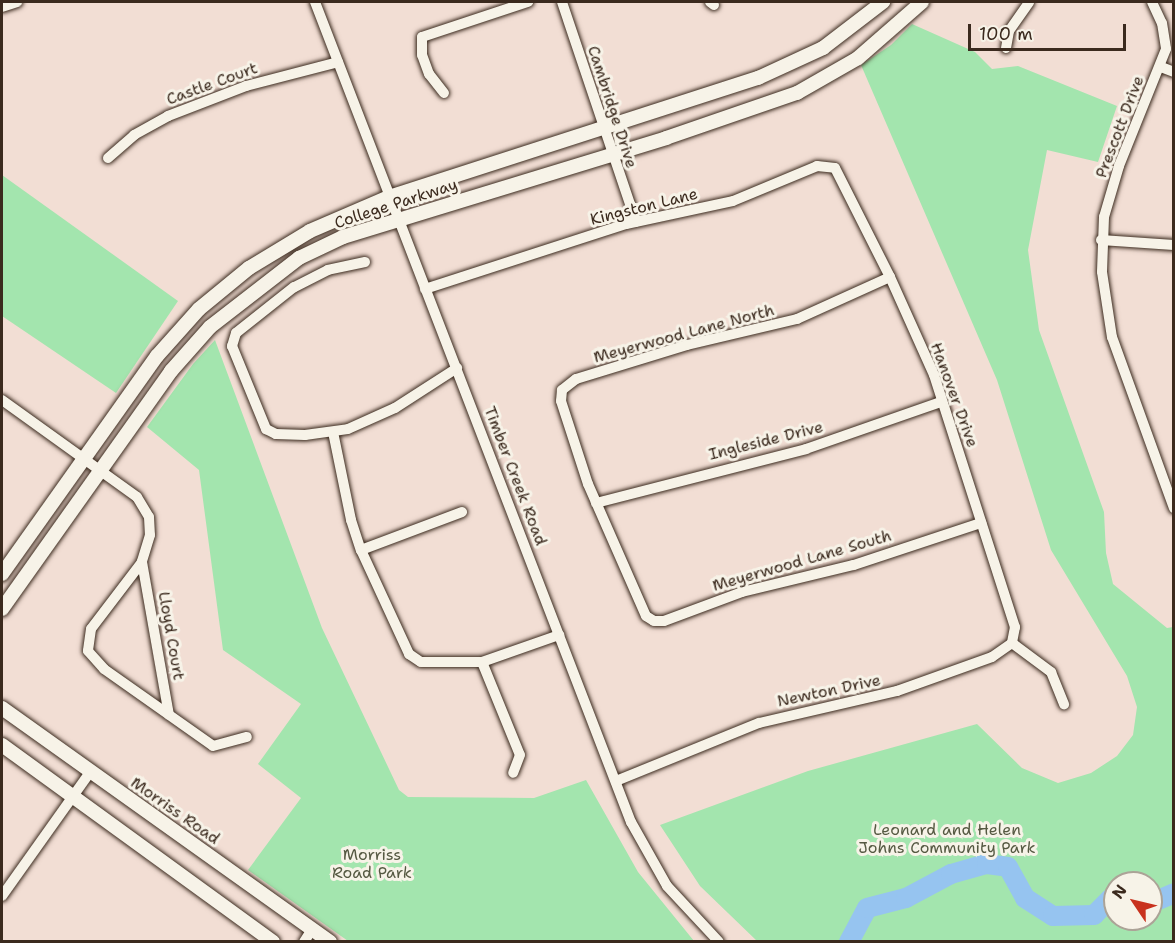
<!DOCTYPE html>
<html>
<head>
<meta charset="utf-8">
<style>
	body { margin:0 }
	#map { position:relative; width:1175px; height:943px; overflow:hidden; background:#f2ded4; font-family:"Shantell Sans",sans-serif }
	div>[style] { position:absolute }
	.green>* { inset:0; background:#a3e5ae }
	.river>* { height:20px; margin:-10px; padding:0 10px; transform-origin:10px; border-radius:10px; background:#96c4f0 }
	.roads { filter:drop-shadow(0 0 2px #3b2a1e) drop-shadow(0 0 2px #3b2a1e) }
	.minor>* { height:10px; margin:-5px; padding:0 5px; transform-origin:5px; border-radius:5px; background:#f7f3e8 }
	.major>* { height:14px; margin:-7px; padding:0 7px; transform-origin:7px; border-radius:7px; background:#f7f3e8 }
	span { translate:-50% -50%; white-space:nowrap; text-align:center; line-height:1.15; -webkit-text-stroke:6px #f7f3e8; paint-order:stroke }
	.street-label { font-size:16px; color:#3b2a1e }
	.park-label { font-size:16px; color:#555942 }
	.frame { position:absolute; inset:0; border:3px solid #3b2a1e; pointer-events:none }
	.north { position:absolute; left:1103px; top:871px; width:60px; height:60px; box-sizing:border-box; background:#f7f3e8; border:2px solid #aca397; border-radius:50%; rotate:305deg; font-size:16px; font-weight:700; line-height:24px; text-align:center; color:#3b2a1e }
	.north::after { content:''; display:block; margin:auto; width:21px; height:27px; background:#c8321e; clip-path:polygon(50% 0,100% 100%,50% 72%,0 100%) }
	.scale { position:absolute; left:968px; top:24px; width:158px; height:27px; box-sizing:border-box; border:3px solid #3b2a1e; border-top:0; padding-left:8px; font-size:18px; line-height:21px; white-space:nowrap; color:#3b2a1e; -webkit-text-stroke:4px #f7f3e8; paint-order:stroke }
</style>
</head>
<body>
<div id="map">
	<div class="green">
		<div style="clip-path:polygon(evenodd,912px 24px,975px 52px,992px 69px,1018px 66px,1117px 106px,1098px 162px,1047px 150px,1028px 250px,1039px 330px,1104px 512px,1106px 553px,1113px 584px,1167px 628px,1173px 627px,1173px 941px,757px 941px,700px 886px,660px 825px,808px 771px,977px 724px,1022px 768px,1058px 783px,1091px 773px,1117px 756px,1133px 735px,1137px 707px,1127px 676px,1051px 550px,997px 380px,861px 65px,891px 45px,912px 24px,1115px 883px,1151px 883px,1151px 919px,1115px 919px,1115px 883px)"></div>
		<div style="clip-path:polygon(2px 175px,178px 301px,116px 393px,2px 316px)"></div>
		<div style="clip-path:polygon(215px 340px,322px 628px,399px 790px,408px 797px,534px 798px,586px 780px,638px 872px,694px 941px,348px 941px,248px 870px,301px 798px,258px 764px,301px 704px,223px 650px,199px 470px,147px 427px,193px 364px)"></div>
	</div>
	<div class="river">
		<div style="left:1151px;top:903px;width:25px;rotate:-23deg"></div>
		<div style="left:849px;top:942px;width:38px;rotate:-62deg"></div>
		<div style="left:867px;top:908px;width:40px;rotate:-14.4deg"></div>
		<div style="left:906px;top:898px;width:51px;rotate:-28.1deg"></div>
		<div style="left:951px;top:874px;width:37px;rotate:-16deg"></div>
		<div style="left:987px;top:864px;width:21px;rotate:8deg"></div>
		<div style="left:1008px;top:867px;width:35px;rotate:61deg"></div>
		<div style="left:1025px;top:898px;width:33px;rotate:33deg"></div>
		<div style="left:1053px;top:916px;width:41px;rotate:-1.4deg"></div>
		<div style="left:1094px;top:915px;width:23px;rotate:-45deg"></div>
		<div style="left:1110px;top:899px;width:5px"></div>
	</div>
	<div class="roads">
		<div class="minor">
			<div style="left:315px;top:2px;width:879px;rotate:68.93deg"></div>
			<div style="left:631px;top:822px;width:73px;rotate:60.6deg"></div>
			<div style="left:667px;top:886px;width:76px;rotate:47.1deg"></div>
			<div style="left:562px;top:2px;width:232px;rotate:71.4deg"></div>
			<div style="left:710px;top:2px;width:5px;rotate:37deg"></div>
			<div style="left:1152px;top:2px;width:23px;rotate:65deg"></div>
			<div style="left:1162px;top:23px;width:26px;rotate:81deg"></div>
			<div style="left:1166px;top:49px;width:126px;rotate:111.9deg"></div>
			<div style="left:1119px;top:166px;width:53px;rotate:106.4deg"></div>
			<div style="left:1104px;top:217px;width:55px;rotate:92.1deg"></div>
			<div style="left:1102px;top:272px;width:66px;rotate:81.3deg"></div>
			<div style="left:1112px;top:337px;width:182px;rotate:70.1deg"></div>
			<div style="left:2px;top:7px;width:16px;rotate:-18deg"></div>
			<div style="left:1006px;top:48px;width:17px;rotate:-80deg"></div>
			<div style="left:1009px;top:31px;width:35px;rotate:-55deg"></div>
			<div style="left:1161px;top:67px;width:14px;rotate:21deg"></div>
			<div style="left:444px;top:93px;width:24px;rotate:-128deg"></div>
			<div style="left:429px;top:74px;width:20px;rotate:-110deg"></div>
			<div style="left:422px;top:55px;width:18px;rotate:-90deg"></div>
			<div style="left:422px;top:37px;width:112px;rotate:-18.3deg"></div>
			<div style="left:108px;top:158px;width:35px;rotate:-41deg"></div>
			<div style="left:134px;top:135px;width:39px;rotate:-29deg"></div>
			<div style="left:168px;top:116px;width:84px;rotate:-21deg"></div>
			<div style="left:246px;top:86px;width:95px;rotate:-14.6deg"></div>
			<div style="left:1101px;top:240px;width:73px;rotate:3.9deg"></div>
			<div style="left:365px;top:262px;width:38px;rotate:168deg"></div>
			<div style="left:328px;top:270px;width:38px;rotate:153deg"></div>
			<div style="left:294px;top:287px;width:74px;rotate:141.6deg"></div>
			<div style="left:236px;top:333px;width:14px;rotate:107deg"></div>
			<div style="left:232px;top:346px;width:90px;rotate:67.7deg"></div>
			<div style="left:266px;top:429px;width:11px;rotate:27deg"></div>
			<div style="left:276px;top:434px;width:29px;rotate:2deg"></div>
			<div style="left:305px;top:435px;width:43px;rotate:-7.9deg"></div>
			<div style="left:348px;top:429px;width:51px;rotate:-24.1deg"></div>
			<div style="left:395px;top:408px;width:74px;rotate:-32.8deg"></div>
			<div style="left:890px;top:277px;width:102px;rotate:155.7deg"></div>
			<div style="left:797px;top:319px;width:113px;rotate:166.7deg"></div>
			<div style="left:687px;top:345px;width:116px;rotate:163deg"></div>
			<div style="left:576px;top:379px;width:18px;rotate:142deg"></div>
			<div style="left:562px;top:390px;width:11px;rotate:95deg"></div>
			<div style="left:561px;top:401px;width:87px;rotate:72deg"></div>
			<div style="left:588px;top:484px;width:144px;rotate:66.3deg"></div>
			<div style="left:646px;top:616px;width:9px;rotate:32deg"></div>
			<div style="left:654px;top:621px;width:10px"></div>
			<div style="left:664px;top:621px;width:83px;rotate:-20.4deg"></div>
			<div style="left:742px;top:592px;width:115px;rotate:-13.6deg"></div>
			<div style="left:854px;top:565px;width:134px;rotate:-18.3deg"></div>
			<div style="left:425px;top:289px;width:211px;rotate:-17.9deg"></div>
			<div style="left:626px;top:224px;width:109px;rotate:-12.1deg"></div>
			<div style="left:733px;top:201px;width:91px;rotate:-22.6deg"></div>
			<div style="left:817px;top:166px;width:18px;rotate:6deg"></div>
			<div style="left:835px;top:168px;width:122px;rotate:63.2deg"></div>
			<div style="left:890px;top:277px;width:107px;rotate:65.8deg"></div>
			<div style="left:934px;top:375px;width:265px;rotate:72.2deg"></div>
			<div style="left:1015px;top:627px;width:16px;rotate:101deg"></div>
			<div style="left:2px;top:400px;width:166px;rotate:35.7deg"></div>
			<div style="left:137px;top:497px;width:23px;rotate:59deg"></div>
			<div style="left:149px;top:517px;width:18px;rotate:87deg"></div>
			<div style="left:150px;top:535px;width:28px;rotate:107deg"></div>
			<div style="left:142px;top:562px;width:84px;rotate:127.3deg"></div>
			<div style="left:91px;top:629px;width:22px;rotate:98deg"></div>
			<div style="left:88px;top:651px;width:24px;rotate:48deg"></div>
			<div style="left:104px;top:669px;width:133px;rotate:35.2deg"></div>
			<div style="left:213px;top:746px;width:35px;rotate:-15deg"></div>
			<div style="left:333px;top:432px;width:90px;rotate:78.4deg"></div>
			<div style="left:351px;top:520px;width:32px;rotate:72deg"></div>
			<div style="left:361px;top:550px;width:115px;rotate:65.2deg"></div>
			<div style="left:409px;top:654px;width:14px;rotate:34deg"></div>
			<div style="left:421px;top:662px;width:61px"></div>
			<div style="left:482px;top:662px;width:82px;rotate:-19.3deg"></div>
			<div style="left:596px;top:503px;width:217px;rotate:-14.4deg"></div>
			<div style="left:806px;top:449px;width:143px;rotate:-19.2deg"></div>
			<div style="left:361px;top:550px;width:108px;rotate:-20.6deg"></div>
			<div style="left:142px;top:562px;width:155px;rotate:80deg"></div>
			<div style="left:1012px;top:643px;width:49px;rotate:36.6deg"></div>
			<div style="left:1051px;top:672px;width:35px;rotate:68deg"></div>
			<div style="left:482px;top:662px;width:100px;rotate:67.8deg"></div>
			<div style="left:520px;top:755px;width:19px;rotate:111deg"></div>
			<div style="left:616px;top:781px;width:154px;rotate:-22.1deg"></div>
			<div style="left:759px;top:723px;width:142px;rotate:-13.1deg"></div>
			<div style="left:897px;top:691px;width:101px;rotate:-19.7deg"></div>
			<div style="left:992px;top:657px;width:24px;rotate:-35deg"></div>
			<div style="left:2px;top:896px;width:152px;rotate:-54.6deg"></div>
			<div style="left:304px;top:942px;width:15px;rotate:-58deg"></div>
		</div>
		<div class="major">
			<div style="left:2px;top:574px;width:267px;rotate:-54.6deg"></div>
			<div style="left:157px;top:356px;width:63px;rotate:-48.2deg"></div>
			<div style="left:199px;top:309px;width:65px;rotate:-39.4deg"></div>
			<div style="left:249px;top:268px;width:71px;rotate:-31.2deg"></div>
			<div style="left:310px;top:231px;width:86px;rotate:-23.3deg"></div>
			<div style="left:389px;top:197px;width:388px;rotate:-17.9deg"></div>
			<div style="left:758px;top:78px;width:72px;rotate:-24.8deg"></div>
			<div style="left:823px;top:48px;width:76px;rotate:-37.5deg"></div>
			<div style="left:2px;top:609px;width:292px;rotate:-54.6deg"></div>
			<div style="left:171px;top:371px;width:59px;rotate:-48.4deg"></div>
			<div style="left:210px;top:327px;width:113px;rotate:-37.8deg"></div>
			<div style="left:299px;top:258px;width:49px;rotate:-25.5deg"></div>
			<div style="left:343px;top:237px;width:338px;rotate:-17deg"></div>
			<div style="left:666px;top:138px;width:139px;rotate:-19deg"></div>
			<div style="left:797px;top:93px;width:70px;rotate:-29.8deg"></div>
			<div style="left:858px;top:58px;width:85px;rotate:-41.2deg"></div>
			<div style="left:2px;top:708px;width:403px;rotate:35.5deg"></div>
			<div style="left:2px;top:745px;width:335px;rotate:36deg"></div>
		</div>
	</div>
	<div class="street-label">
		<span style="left:212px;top:84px;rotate:-20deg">Castle Court</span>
		<span style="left:612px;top:107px;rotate:72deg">Cambridge Drive</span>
		<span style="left:1120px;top:127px;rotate:-69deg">Prescott Drive</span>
		<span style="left:396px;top:204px;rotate:-18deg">College Parkway</span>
		<span style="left:644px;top:207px;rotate:-14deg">Kingston Lane</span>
		<span style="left:684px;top:334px;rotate:-15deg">Meyerwood Lane North</span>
		<span style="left:954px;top:395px;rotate:70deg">Hanover Drive</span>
		<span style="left:766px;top:441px;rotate:-14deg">Ingleside Drive</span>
		<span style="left:515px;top:476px;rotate:69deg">Timber Creek Road</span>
		<span style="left:802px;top:561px;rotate:-16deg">Meyerwood Lane South</span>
		<span style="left:171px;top:636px;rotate:80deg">Lloyd Court</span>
		<span style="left:829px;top:691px;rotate:-12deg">Newton Drive</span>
		<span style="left:175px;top:811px;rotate:35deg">Morriss Road</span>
	</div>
	<div class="park-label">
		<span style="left:947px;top:839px">Leonard and Helen<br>Johns Community Park</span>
		<span style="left:372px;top:864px">Morriss<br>Road Park</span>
	</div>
	<div class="frame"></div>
	<div class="north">N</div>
	<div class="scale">100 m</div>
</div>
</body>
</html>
